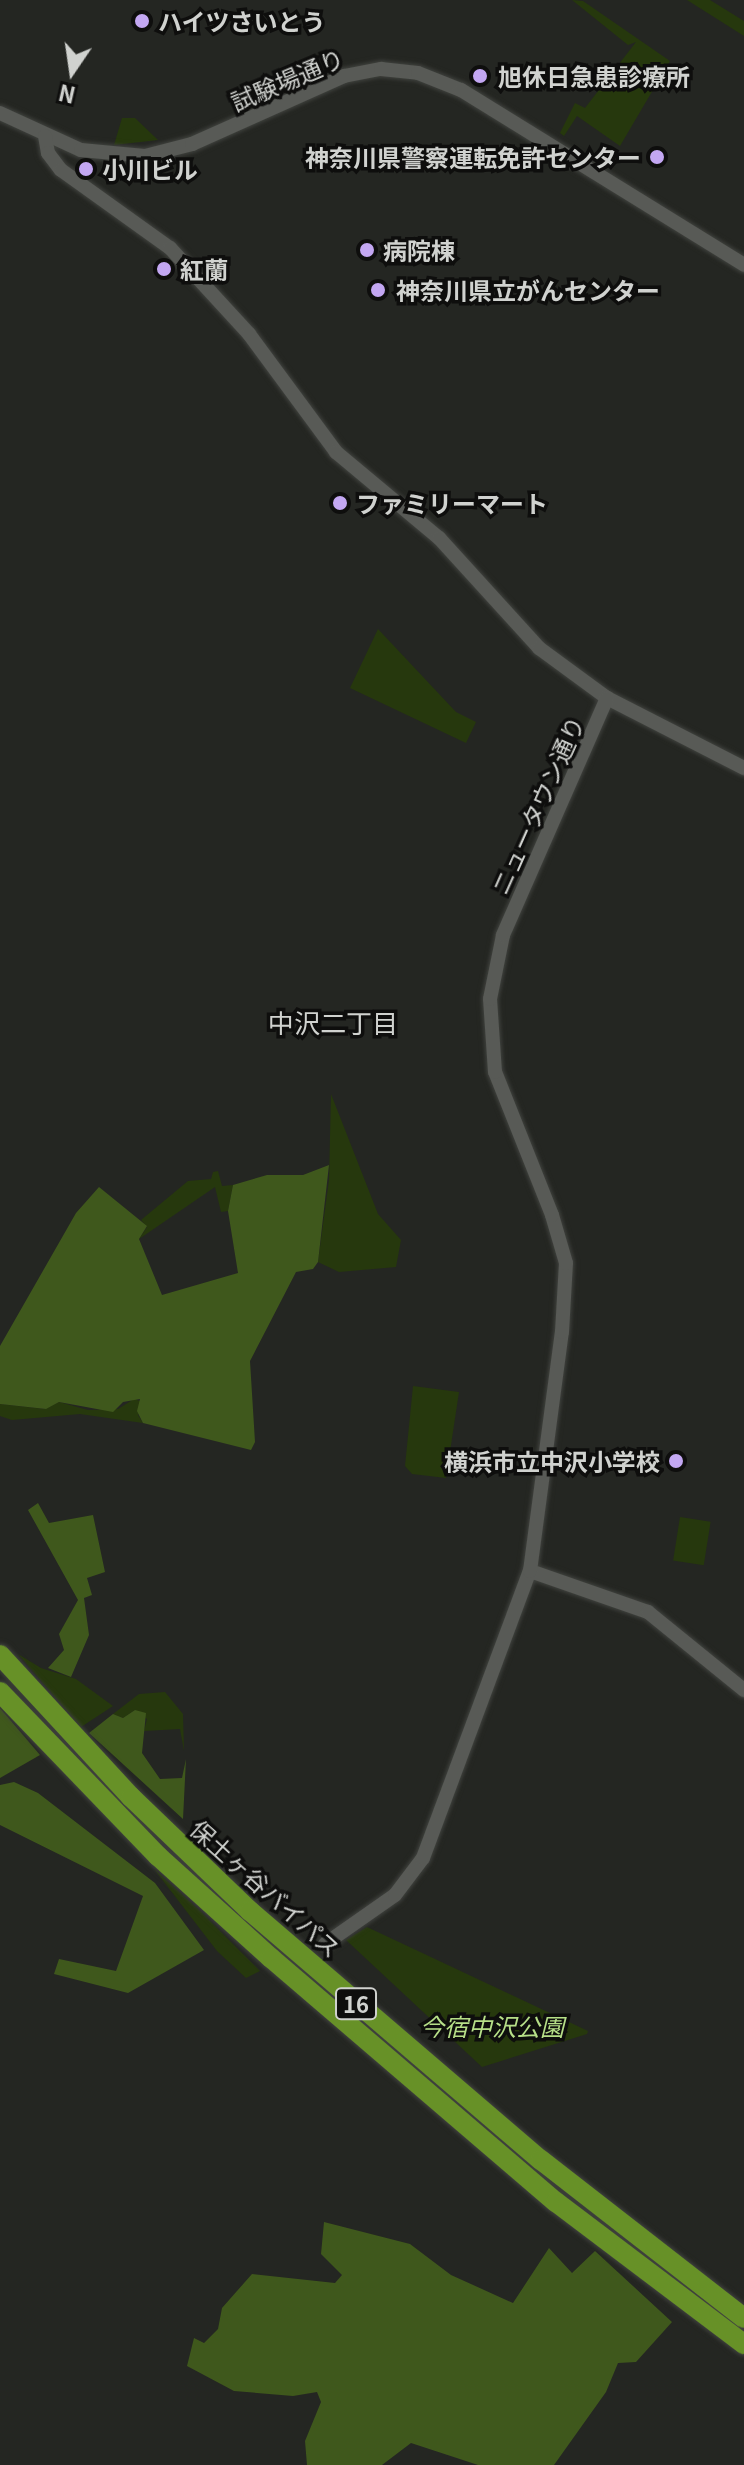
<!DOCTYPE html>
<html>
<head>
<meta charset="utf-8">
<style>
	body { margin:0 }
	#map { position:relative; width:744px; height:2465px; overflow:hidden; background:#242622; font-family:Georgia,"Noto Sans JP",serif }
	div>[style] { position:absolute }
	.green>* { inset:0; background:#26380d; transform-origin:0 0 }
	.forest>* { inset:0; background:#3f581c }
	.roads { filter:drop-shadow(0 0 2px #40423e) drop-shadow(0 0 2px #40423e) }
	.minor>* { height:14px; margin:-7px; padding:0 7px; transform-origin:7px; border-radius:7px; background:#585a56 }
	.highway>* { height:20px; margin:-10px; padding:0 10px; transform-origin:10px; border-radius:10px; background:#679127 }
	.dots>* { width:22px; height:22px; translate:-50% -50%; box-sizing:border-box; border:4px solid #0e0e0d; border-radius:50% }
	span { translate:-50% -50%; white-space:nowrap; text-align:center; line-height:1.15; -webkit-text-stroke:7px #0e0e0d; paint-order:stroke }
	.shield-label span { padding:2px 6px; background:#0e0e0d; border:2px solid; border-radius:6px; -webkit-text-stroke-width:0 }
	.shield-label { font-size:22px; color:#d0d2cf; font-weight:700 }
	.poi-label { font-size:24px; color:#d0d2cf; font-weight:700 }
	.left { translate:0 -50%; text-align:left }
	.right { translate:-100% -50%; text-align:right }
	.street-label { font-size:24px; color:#d0d2cf }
	.park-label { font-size:24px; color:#b6df88; font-style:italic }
	.neighbourhood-label { font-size:26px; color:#d0d2cf }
	.north { position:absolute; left:32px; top:32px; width:80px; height:80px; -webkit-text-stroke:6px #0e0e0d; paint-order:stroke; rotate:193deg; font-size:22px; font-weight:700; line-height:32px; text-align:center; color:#d0d2cf }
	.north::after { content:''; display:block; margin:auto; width:28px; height:36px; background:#d0d2cf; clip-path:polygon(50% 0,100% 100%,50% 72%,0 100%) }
</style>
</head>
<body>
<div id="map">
	<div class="green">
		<div style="clip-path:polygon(572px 0,583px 1px,670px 61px,620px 146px,577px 116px,564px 136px,560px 133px,575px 103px,585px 108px,636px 42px,628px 45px)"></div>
		<div style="clip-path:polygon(687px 0,710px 0,744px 21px,744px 36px)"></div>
		<div style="clip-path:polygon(122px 118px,135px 118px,158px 140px,114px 145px)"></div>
		<div style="clip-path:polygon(378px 629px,456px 712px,476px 722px,466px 743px,350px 688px)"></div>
		<div style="clip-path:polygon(331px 1094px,378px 1214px,401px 1240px,396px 1267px,339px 1272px,318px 1262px,329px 1180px)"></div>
		<div style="clip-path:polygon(218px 1171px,222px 1186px,233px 1185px,228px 1211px,221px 1212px,215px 1187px,139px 1239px,147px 1227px,141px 1220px,188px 1181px,211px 1179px,213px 1172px)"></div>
		<div style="clip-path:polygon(413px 1386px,459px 1392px,446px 1478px,412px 1474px,405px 1466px)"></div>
		<div style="clip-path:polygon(134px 1399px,143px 1402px,138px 1415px,143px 1423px,80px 1414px,12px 1420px,0 1416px,0 1404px,45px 1409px,59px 1402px,88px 1410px,118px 1409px)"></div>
		<div style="left:680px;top:1517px;width:31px;height:44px;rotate:9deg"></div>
		<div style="clip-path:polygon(18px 1654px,41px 1668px,76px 1679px,113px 1706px,81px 1727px)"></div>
		<div style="clip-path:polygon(165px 1692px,183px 1714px,184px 1751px,180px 1729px,144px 1731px,147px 1719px,135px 1710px,123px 1718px,113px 1714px,139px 1694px)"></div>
		<div style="clip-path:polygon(154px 1869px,200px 1911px,260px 1971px,246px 1978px,217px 1951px)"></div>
		<div style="clip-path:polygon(367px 1927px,588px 2031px,587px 2034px,482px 2067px,346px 1940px)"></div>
	</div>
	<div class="forest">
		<div style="clip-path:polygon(329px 1165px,318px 1262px,313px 1269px,296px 1272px,250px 1361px,255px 1442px,251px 1450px,143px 1423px,137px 1411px,140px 1399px,123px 1402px,113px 1412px,59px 1402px,46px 1409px,0 1404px,0 1346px,76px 1213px,99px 1187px,147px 1226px,139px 1239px,162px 1295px,238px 1273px,228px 1211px,233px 1185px,267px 1175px,303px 1175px)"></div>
		<div style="clip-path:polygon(38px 1503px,49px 1523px,93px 1515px,105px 1572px,87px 1578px,92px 1595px,84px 1598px,89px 1635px,71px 1677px,48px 1668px,64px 1650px,59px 1634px,78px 1600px,28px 1510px)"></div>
		<div style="clip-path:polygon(0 1708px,40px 1755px,0 1778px)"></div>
		<div style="clip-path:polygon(135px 1710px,146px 1713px,142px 1753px,160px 1779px,182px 1778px,186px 1759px,183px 1819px,89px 1733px,113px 1714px,123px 1718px)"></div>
		<div style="clip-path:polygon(14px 1782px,38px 1793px,155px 1883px,204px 1950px,128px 1993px,54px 1974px,59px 1959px,116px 1971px,143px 1896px,0 1825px,0 1785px)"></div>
		<div style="clip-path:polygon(324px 2222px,410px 2244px,451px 2275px,513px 2303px,549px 2248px,572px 2273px,595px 2251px,672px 2322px,636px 2362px,618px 2363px,606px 2392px,554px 2465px,478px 2465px,411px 2443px,382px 2465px,307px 2465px,305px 2441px,321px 2402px,317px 2392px,293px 2396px,234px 2391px,187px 2366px,194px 2338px,204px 2343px,218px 2329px,222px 2308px,252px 2274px,335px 2283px,342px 2275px,321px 2254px)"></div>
	</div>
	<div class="roads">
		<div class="minor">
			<div style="left:0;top:113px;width:89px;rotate:24.6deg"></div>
			<div style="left:81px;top:150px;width:64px;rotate:5.4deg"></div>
			<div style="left:145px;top:156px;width:49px;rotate:-14.3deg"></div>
			<div style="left:192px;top:144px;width:167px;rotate:-24.1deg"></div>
			<div style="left:344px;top:76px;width:38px;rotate:-11deg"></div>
			<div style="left:381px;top:69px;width:37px;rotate:6deg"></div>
			<div style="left:418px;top:73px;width:46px;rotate:21.6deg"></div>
			<div style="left:461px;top:90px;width:333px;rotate:31.7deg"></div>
			<div style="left:45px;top:136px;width:17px;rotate:80deg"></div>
			<div style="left:48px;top:153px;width:21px;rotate:53deg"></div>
			<div style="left:61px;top:170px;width:134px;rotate:35.6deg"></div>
			<div style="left:170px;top:248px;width:117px;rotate:47.4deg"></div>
			<div style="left:249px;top:334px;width:147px;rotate:53.6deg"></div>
			<div style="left:336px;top:452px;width:134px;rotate:39.9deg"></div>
			<div style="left:439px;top:538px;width:149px;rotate:47.7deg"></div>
			<div style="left:539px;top:648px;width:84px;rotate:36.3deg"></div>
			<div style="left:607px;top:698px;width:154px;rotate:27.1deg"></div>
			<div style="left:530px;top:1571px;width:125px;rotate:19.2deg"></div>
			<div style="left:648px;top:1612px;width:124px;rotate:39.1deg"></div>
			<div style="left:325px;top:1944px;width:85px;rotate:-35deg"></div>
			<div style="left:395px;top:1895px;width:46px;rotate:-52.9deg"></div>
			<div style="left:423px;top:1858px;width:306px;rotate:-69.6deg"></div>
			<div style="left:530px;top:1571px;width:241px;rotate:-82.4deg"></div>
			<div style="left:562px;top:1332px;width:69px;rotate:-86.7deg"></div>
			<div style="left:566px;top:1263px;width:50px;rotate:-106.3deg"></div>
			<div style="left:552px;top:1215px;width:154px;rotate:-111.7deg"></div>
			<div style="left:495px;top:1072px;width:73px;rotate:-93.9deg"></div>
			<div style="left:490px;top:999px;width:65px;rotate:-78.5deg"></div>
			<div style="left:503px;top:935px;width:259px;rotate:-66.3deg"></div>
		</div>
		<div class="highway">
			<div style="left:0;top:1655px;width:193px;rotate:47.3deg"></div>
			<div style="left:131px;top:1797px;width:165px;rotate:43.8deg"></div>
			<div style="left:250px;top:1911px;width:383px;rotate:40.6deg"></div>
			<div style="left:541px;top:2160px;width:257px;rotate:37.9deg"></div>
			<div style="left:0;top:1692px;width:228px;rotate:46.1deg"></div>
			<div style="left:158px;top:1856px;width:152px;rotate:42.1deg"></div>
			<div style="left:271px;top:1958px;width:375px;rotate:40.6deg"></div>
			<div style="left:556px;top:2202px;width:236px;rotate:37.1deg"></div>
		</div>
	</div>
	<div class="dots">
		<div style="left:142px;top:21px;background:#c3a7f2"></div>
		<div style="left:480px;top:76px;background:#c3a7f2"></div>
		<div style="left:657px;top:157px;background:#c3a7f2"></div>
		<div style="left:86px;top:169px;background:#c3a7f2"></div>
		<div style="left:367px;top:250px;background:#c3a7f2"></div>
		<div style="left:164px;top:269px;background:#c3a7f2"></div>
		<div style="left:378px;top:290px;background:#c3a7f2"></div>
		<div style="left:340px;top:503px;background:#c3a7f2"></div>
		<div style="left:676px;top:1461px;background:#c3a7f2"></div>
	</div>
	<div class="shield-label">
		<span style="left:356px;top:2004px">16</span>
	</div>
	<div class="poi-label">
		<span class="left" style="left:158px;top:21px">ハイツさいとう</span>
		<span class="left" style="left:498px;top:76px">旭休日急患診療所</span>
		<span class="right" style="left:641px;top:157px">神奈川県警察運転免許センター</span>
		<span class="left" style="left:102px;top:169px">小川ビル</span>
		<span class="left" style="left:383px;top:250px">病院棟</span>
		<span class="left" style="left:180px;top:269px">紅蘭</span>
		<span class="left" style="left:396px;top:290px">神奈川県立がんセンター</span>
		<span class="left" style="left:356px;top:503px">ファミリーマート</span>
		<span class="right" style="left:660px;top:1461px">横浜市立中沢小学校</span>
	</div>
	<div class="street-label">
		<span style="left:287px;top:79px;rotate:-23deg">試験場通り</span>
		<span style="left:537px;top:805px;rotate:-66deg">ニュータウン通り</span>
		<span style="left:266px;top:1888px;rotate:42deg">保土ヶ谷バイパス</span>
	</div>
	<div class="park-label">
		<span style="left:492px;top:2026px">今宿中沢公園</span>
	</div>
	<div class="neighbourhood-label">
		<span style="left:333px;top:1022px">中沢二丁目</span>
	</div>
	<div class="north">N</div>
</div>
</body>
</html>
